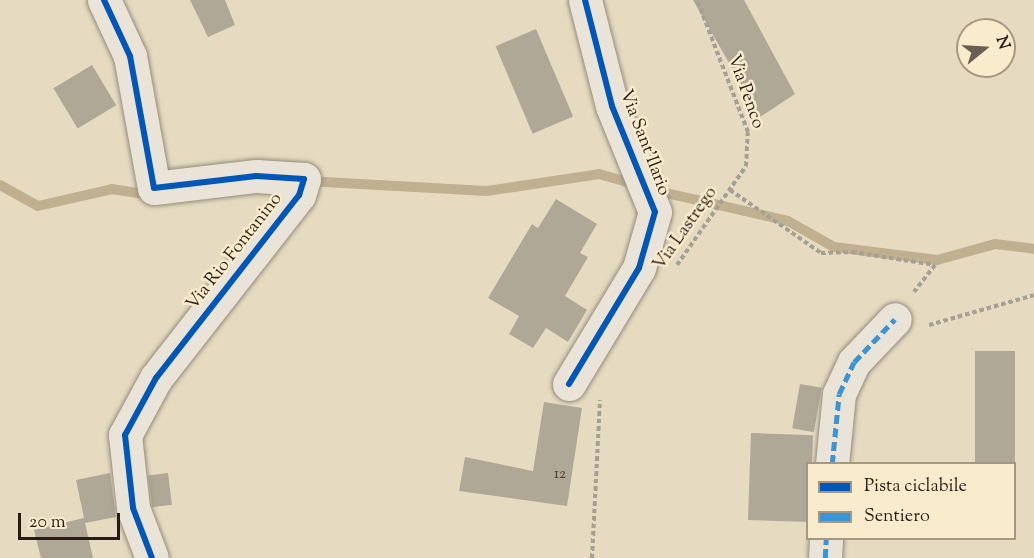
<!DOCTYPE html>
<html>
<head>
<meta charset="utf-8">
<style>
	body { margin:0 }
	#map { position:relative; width:1034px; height:558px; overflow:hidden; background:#e6dbc0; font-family:"Sorts Mill Goudy",serif }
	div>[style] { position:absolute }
	.stream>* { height:10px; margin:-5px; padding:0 5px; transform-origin:5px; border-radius:5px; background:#c0b090 }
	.building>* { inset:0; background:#b0a897; transform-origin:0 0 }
	.path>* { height:4px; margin-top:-2px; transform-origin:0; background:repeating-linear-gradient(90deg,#a5a096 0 4.5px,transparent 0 7.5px) }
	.roads { filter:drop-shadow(0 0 2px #958c7d) drop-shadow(0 0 2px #958c7d) }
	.street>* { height:33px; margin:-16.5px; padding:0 16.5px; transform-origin:16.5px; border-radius:16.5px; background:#e9e4d7 }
	.quiet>* { height:4.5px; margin-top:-2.25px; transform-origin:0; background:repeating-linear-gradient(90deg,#3c94d4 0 9px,transparent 0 13.5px) }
	.cycleway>* { height:6px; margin:-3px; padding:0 3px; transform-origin:3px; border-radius:3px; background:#0057b8 }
	span { translate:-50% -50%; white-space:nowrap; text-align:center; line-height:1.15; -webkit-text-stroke:5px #f9eccc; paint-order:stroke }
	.number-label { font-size:15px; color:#4a3e36 }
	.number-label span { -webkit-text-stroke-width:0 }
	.street-label { font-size:18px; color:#281b16 }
	.legend { position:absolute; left:806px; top:462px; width:210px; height:78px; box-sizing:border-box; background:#f9eccc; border:2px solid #a59883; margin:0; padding:8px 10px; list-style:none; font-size:18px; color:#281b16 }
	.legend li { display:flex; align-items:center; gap:12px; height:30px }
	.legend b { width:30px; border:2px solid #a59883 }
	.north { position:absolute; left:956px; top:18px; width:60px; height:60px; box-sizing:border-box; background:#f9eccc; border:2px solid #a59883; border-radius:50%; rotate:72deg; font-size:16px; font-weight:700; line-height:24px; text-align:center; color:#281b16 }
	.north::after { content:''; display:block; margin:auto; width:21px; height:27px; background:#6a5e52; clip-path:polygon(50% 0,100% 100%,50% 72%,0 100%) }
	.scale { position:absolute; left:18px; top:513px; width:102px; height:27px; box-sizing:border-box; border:3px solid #281b16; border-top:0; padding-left:8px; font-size:18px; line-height:21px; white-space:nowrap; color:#281b16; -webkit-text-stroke:4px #f9eccc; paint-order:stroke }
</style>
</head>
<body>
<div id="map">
	<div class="stream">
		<div style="left:306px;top:181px;width:181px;rotate:3.2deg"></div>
		<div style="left:487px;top:191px;width:113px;rotate:-8.6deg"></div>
		<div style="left:599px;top:174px;width:41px;rotate:15.8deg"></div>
		<div style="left:0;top:185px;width:43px;rotate:28.9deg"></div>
		<div style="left:38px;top:206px;width:76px;rotate:-12.9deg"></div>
		<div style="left:112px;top:189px;width:39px;rotate:9deg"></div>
		<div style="left:653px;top:190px;width:139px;rotate:12.9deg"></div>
		<div style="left:788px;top:221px;width:53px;rotate:29.5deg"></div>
		<div style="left:834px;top:247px;width:104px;rotate:7.2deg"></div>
		<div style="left:937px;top:260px;width:60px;rotate:-15.4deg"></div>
		<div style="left:995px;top:244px;width:39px;rotate:7deg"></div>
	</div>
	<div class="building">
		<div style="clip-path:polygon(190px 0,225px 0,235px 25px,208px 37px)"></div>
		<div style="clip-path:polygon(693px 0,744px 0,795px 94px,760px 117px)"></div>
		<div style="left:536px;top:29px;width:95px;height:44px;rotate:67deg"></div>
		<div style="left:92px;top:65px;width:47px;height:45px;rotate:59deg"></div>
		<div style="clip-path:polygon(556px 199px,597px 224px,580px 253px,588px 257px,565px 296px,587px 310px,568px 342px,546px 328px,533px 348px,509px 334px,519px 316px,488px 298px,532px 224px,538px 228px)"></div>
		<div style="left:975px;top:351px;width:40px;height:113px"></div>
		<div style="left:800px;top:384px;width:22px;height:45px;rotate:10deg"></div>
		<div style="clip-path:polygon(544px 402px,582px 408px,567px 506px,459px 491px,465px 457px,533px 471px)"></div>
		<div style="left:751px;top:433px;width:62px;height:87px;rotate:2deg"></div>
		<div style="clip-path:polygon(110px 473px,116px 517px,85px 523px,93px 558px,41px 558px,34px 530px,84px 518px,76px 480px)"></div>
		<div style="left:168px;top:473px;width:32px;height:20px;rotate:83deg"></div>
	</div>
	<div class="path">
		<div style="left:730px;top:190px;width:111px;rotate:34.7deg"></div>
		<div style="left:821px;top:253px;width:31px;rotate:-2deg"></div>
		<div style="left:852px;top:252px;width:84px;rotate:8.9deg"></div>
		<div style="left:935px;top:265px;width:34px;rotate:128deg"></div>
		<div style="left:677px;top:265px;width:121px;rotate:-55.1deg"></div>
		<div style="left:746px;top:166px;width:34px;rotate:-87deg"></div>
		<div style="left:748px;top:132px;width:142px;rotate:-111.1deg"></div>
		<div style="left:929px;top:325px;width:109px;rotate:-15.9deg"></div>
		<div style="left:592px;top:558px;width:158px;rotate:-87.1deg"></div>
	</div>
	<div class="roads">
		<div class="street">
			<div style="left:104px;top:0;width:62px;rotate:65.1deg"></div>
			<div style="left:130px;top:56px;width:134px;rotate:79.7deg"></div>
			<div style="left:154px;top:188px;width:103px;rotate:-6.7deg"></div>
			<div style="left:256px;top:176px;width:48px;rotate:3.6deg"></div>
			<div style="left:304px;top:179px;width:17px;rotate:107deg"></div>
			<div style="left:299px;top:195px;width:232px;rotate:128deg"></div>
			<div style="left:156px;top:378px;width:65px;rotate:118.5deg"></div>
			<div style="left:125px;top:435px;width:73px;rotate:83.7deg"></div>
			<div style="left:133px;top:508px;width:53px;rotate:69.2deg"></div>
			<div style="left:569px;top:384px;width:135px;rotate:-58.9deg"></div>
			<div style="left:639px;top:268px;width:58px;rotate:-74.1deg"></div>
			<div style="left:655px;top:212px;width:114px;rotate:-112.1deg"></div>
			<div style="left:612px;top:106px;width:109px;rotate:-104.3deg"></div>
			<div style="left:832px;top:464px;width:70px;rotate:-84.3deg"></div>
			<div style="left:839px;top:394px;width:35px;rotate:-65deg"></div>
			<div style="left:854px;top:362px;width:59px;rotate:-46.4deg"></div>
			<div style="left:825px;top:558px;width:20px;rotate:-87deg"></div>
		</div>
	</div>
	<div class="quiet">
		<div style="left:832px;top:464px;width:70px;rotate:-84.3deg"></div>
		<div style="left:839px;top:394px;width:35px;rotate:-65deg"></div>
		<div style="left:854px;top:362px;width:59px;rotate:-46.4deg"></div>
		<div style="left:825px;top:558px;width:20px;rotate:-87deg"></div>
	</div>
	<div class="cycleway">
		<div style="left:104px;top:0;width:62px;rotate:65.1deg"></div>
		<div style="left:130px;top:56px;width:134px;rotate:79.7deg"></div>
		<div style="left:154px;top:188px;width:103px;rotate:-6.7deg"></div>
		<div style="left:256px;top:176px;width:48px;rotate:3.6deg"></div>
		<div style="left:304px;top:179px;width:17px;rotate:107deg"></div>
		<div style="left:299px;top:195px;width:232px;rotate:128deg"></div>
		<div style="left:156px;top:378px;width:65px;rotate:118.5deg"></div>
		<div style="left:125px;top:435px;width:73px;rotate:83.7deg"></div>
		<div style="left:133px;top:508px;width:53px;rotate:69.2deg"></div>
		<div style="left:569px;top:384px;width:135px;rotate:-58.9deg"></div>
		<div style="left:639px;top:268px;width:58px;rotate:-74.1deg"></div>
		<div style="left:655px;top:212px;width:114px;rotate:-112.1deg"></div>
		<div style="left:612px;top:106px;width:109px;rotate:-104.3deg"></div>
	</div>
	<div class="number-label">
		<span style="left:560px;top:475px">12</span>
	</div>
	<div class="street-label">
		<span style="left:745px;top:92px;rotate:70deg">Via Penco</span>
		<span style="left:644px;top:143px;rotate:69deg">Via Sant'Ilario</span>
		<span style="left:686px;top:229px;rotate:-55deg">Via Lastrego</span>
		<span style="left:235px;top:252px;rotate:-52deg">Via Rio Fontanino</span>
	</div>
	<ul class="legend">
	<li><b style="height:8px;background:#0057b8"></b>Pista ciclabile</li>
	<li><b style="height:8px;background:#3c94d4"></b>Sentiero</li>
	</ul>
	<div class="north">N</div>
	<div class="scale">20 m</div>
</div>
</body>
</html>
